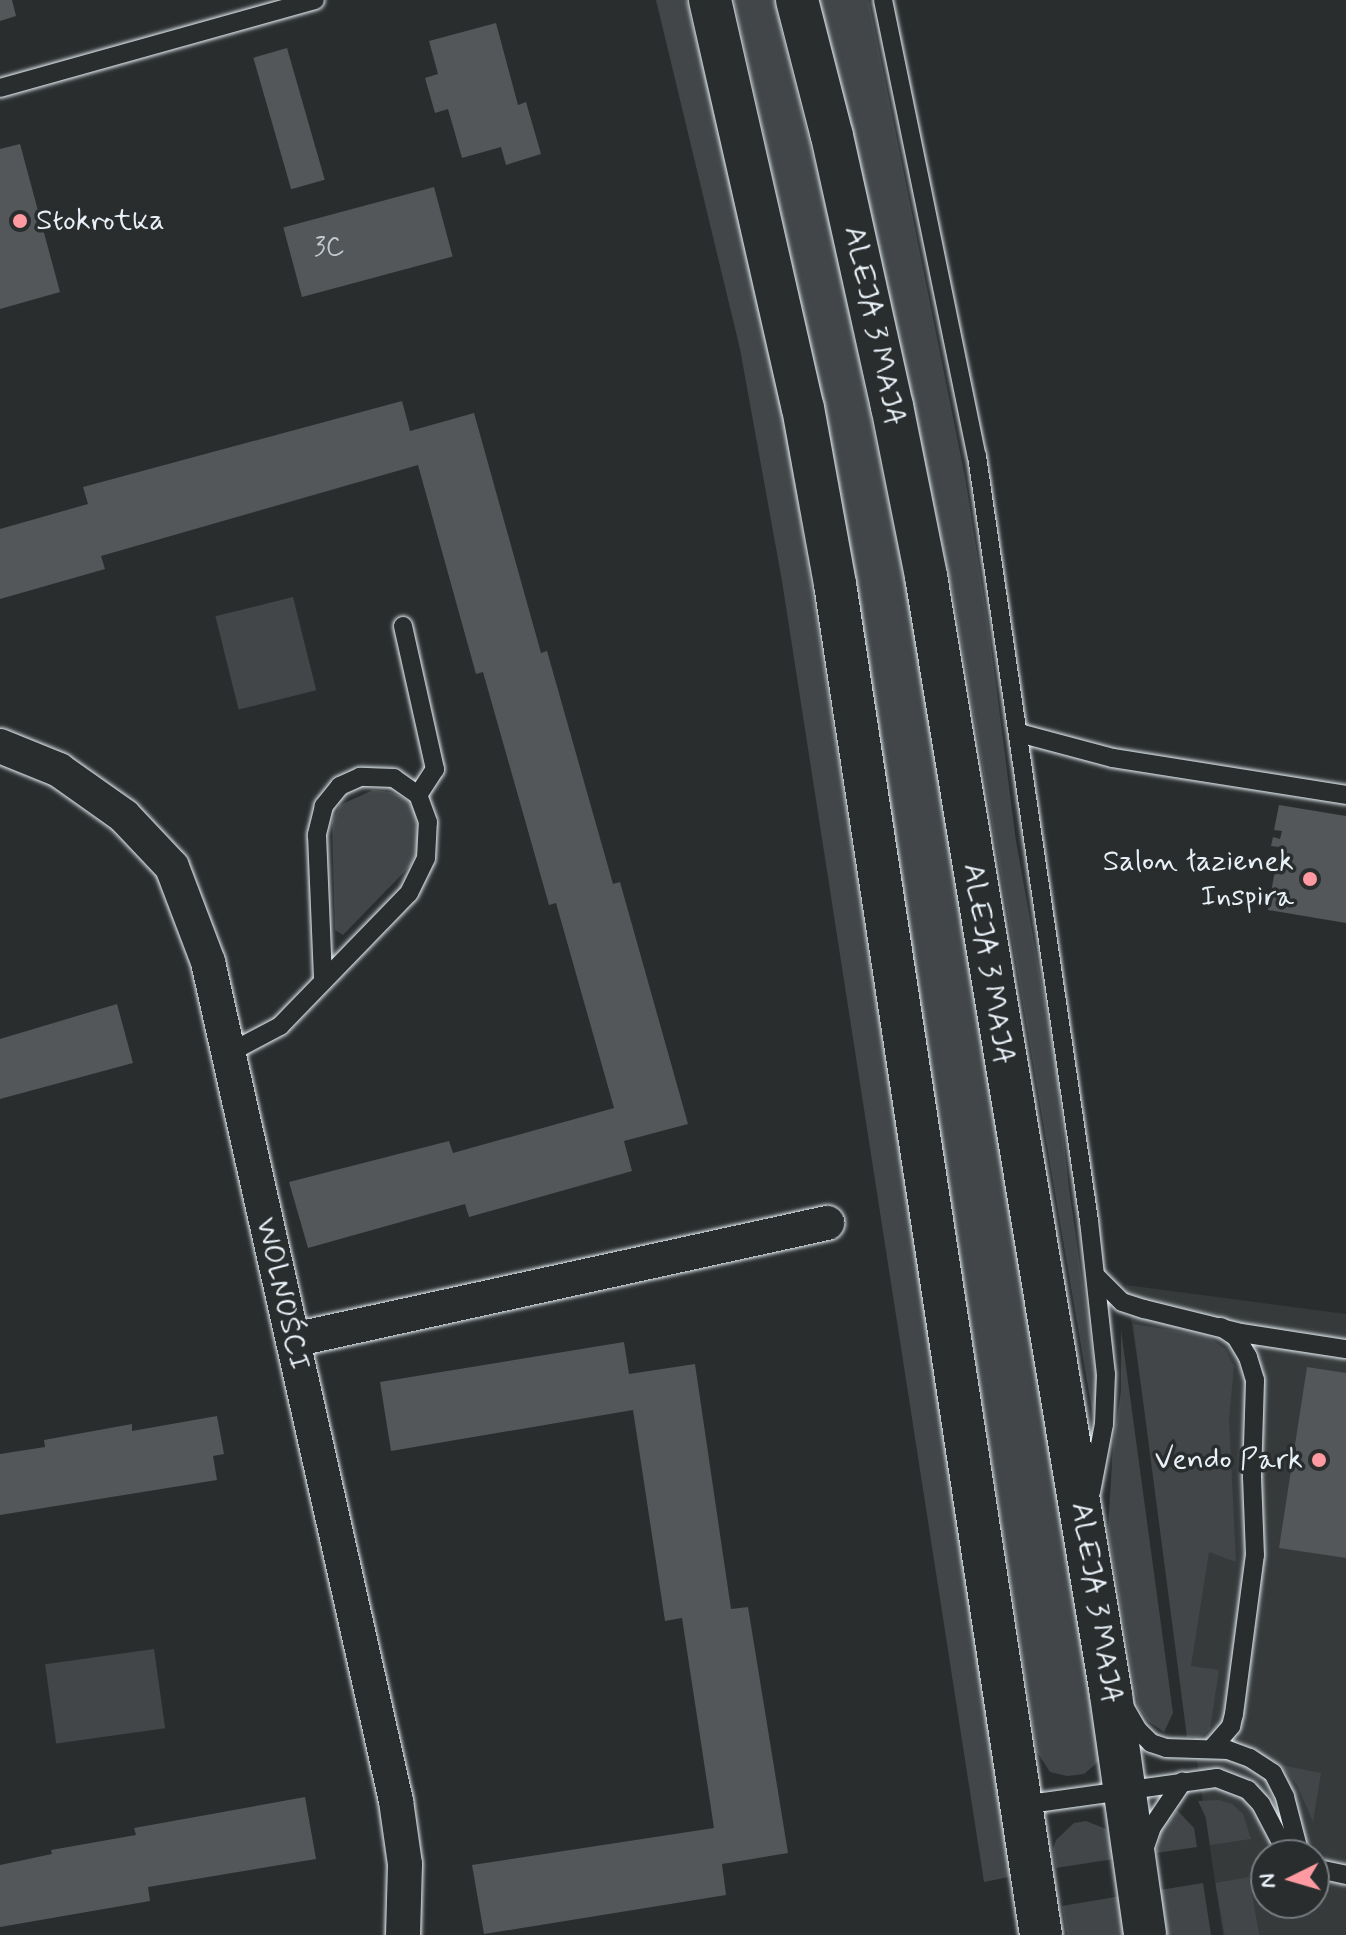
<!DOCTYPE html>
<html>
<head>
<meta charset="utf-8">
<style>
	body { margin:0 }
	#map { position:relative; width:1346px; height:1935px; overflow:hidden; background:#2a2d2e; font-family:Mynerve,sans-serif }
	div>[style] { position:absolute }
	.built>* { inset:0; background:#363a3b }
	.green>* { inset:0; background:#424648; transform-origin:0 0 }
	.building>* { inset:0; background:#535759; transform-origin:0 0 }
	.roads { filter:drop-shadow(0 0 2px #e8f1f8) drop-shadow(0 0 2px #e8f1f8) }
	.service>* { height:18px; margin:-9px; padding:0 9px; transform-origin:9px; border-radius:9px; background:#2a2d2e }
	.minor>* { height:34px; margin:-17px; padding:0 17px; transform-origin:17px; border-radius:17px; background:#2a2d2e }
	.tertiary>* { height:42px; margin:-21px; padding:0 21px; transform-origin:21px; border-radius:21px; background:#2a2d2e }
	.dots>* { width:22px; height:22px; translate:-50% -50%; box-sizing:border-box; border:4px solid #2a2d2e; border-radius:50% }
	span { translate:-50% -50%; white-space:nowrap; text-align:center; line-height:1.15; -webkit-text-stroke:7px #2a2d2e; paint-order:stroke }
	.number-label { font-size:26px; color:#c3cad0 }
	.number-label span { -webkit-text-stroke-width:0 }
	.poi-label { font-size:30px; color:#e8f1f8 }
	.left { translate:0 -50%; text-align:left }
	.right { translate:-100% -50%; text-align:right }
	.street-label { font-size:30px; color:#e8f1f8 }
	.north { position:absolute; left:1250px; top:1839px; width:80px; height:80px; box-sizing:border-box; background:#2a2d2e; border:2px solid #767b7f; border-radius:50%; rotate:265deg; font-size:22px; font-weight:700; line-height:32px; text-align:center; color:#e8f1f8 }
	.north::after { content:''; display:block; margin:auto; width:28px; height:36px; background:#ff9aa2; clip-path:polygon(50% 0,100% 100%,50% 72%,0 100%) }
</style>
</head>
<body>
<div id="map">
	<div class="built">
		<div style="clip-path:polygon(evenodd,1126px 1285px,1346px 1314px,1346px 1935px,1223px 1935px,1126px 1285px,1266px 1855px,1314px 1855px,1314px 1903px,1266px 1903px,1266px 1855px)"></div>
	</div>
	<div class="green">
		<div style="clip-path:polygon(656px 0,686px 0,755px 275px,786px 427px,1014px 1876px,984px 1882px,782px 581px,740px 349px)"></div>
		<div style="clip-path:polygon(734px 0,774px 0,835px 245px,935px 729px,1100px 1750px,1099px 1761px,1084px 1774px,1067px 1776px,1050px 1772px,1037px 1752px,853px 576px,790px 254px)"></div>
		<div style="clip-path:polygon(817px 0,869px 0,965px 477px,988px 623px,1016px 841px,1056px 1064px,1069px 1189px,1097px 1382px,1093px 1416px,954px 599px,904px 362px)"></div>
		<div style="left:293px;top:597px;width:96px;height:80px;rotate:76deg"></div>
		<div style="clip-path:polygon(373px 790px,391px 792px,407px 800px,415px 811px,419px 846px,411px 865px,343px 935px,335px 930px,332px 822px,340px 805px)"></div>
		<div style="clip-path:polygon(1133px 1324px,1207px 1336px,1225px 1349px,1234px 1366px,1229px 1419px,1236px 1562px,1209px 1552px,1191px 1666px,1219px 1670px,1210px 1729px,1201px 1737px,1187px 1737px)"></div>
		<div style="clip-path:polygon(1121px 1330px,1173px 1713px,1164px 1732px,1148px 1721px,1138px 1706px,1108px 1530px,1113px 1446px,1121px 1391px)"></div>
		<div style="left:154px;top:1649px;width:80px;height:110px;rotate:82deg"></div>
		<div style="clip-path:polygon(1281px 1765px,1321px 1773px,1313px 1822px,1297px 1785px)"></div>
		<div style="clip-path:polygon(1219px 1800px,1232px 1804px,1243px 1814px,1251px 1839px,1210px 1845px,1206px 1818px,1198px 1801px)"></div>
		<div style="clip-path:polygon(1177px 1810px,1194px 1828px,1197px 1847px,1156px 1853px,1161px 1830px)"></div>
		<div style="clip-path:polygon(1086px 1821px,1106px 1829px,1114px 1859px,1056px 1868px,1053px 1849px,1056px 1840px,1074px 1823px)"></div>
		<div style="left:1249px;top:1877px;width:59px;height:34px;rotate:80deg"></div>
		<div style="clip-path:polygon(1203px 1883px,1211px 1935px,1168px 1935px,1160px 1890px)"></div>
		<div style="clip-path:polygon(1121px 1896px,1127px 1935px,1067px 1935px,1062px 1906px)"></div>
	</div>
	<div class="building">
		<div style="clip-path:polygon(0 0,12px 0,16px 16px,0 21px)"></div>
		<div style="clip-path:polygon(496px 23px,518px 105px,526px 102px,541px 154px,506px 165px,501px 147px,462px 158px,448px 109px,435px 113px,425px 78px,438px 74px,429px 41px)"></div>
		<div style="left:287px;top:48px;width:137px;height:35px;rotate:74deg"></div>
		<div style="clip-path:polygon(20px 144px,60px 292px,0 309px,0 149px)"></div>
		<div style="left:434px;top:187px;width:72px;height:156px;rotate:75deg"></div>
		<div style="clip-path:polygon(402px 401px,410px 431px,474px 413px,541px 653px,547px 651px,613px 884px,620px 882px,688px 1124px,624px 1141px,632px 1171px,469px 1217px,465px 1204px,308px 1248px,289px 1182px,449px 1141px,453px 1153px,614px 1108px,556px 903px,549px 905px,483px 672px,476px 674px,418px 465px,101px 556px,105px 569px,0 599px,0 529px,88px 504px,83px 487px)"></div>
		<div style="clip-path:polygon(1279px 805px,1346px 816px,1346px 923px,1268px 910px,1279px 847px,1271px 846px,1273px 837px,1280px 839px,1282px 831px,1274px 830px)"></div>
		<div style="clip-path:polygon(117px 1004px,133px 1063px,0 1099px,0 1039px)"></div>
		<div style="clip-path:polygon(624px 1342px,629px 1374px,695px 1364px,731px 1609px,748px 1607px,788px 1853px,722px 1864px,726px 1895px,484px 1934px,472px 1865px,714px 1828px,682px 1618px,665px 1621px,633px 1410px,391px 1451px,380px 1382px)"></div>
		<div style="clip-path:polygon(1307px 1367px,1346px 1373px,1346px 1558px,1279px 1548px)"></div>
		<div style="clip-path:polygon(217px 1416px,224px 1454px,213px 1456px,217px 1480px,0 1515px,0 1454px,45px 1447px,44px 1440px,132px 1424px,132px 1431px)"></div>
		<div style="clip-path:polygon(305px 1797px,316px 1859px,148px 1887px,150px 1901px,0 1927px,0 1865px,52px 1854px,51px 1850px,136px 1835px,134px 1828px)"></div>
	</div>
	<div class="roads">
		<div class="service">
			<div style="left:883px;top:0;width:466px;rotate:78.4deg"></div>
			<div style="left:977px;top:456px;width:773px;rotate:81.67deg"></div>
			<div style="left:1089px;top:1221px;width:154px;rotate:83.7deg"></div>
			<div style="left:1106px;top:1374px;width:50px;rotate:92.3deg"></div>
			<div style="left:1104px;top:1424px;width:69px;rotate:100.8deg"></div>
			<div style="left:0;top:88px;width:327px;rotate:-15.6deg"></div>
			<div style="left:403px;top:626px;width:147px;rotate:77.4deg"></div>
			<div style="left:435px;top:769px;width:31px;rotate:123deg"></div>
			<div style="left:1019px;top:733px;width:97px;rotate:14.9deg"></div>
			<div style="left:1113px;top:758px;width:236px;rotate:9deg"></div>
			<div style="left:229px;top:1053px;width:58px;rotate:-27.9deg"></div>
			<div style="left:280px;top:1026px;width:185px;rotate:-45.9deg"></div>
			<div style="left:409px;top:893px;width:39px;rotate:-64deg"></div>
			<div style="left:426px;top:858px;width:36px;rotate:-87deg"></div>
			<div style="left:428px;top:822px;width:29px;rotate:-110deg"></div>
			<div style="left:418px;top:795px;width:29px;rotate:-145deg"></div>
			<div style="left:394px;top:778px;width:34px;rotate:-178deg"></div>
			<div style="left:360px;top:777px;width:22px;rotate:156deg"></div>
			<div style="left:340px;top:786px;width:26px;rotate:129deg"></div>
			<div style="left:324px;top:806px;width:30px;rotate:104deg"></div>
			<div style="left:317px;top:835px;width:146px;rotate:87.6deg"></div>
			<div style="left:1097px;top:1277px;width:35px;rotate:45deg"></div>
			<div style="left:1122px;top:1302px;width:23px;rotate:18deg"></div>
			<div style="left:1144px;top:1309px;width:100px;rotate:13.9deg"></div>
			<div style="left:1241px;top:1333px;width:106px;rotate:8.7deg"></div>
			<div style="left:1124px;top:1706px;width:28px;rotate:60deg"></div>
			<div style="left:1138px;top:1730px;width:18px;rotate:45deg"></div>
			<div style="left:1151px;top:1743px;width:16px;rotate:18deg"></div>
			<div style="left:1166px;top:1748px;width:62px;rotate:1.8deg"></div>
			<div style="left:1228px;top:1750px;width:23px;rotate:20deg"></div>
			<div style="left:1250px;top:1758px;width:27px;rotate:33deg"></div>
			<div style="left:1273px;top:1773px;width:27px;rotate:63deg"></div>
			<div style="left:1285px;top:1797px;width:60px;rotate:75.5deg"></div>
			<div style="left:1213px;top:1747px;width:28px;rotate:-49deg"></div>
			<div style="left:1231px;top:1726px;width:12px;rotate:-76deg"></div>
			<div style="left:1234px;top:1714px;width:160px;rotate:-82.5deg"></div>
			<div style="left:1255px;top:1555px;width:78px;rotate:-92.2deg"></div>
			<div style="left:1252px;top:1477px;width:97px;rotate:-88.2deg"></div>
			<div style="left:1255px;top:1380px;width:24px;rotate:-107deg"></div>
			<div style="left:1248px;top:1357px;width:23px;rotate:-121deg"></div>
			<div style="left:1236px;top:1337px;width:18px;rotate:-146deg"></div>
			<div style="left:1022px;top:1805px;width:197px;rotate:-7.9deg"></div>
			<div style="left:1217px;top:1778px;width:33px;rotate:21deg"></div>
			<div style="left:1248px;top:1790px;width:19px;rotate:47deg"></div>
			<div style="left:1261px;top:1804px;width:45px;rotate:62.3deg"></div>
			<div style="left:1282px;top:1844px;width:16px;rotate:43deg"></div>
			<div style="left:1144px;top:1850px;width:24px;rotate:-71deg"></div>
			<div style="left:1152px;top:1827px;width:55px;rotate:-56deg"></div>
			<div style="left:1314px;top:1868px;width:33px;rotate:12deg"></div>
		</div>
		<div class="minor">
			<div style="left:0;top:746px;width:64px;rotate:22.1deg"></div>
			<div style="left:59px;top:770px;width:80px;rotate:35.3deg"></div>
			<div style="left:124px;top:816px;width:70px;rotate:46.7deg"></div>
			<div style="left:172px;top:867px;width:102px;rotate:69.2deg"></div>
			<div style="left:208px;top:962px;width:860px;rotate:77.37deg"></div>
			<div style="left:396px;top:1801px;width:64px;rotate:81.9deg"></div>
			<div style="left:405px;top:1864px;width:71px;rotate:91.6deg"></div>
			<div style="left:293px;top:1340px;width:547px;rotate:-12.36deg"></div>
		</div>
		<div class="tertiary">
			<div style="left:710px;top:0;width:418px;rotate:77.2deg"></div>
			<div style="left:803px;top:408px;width:179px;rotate:79.7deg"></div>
			<div style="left:835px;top:584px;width:1367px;rotate:81.33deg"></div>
			<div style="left:797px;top:0;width:140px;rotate:75.6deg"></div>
			<div style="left:832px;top:136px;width:277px;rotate:77.5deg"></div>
			<div style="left:892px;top:406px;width:173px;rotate:78.7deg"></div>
			<div style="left:926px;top:576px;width:1134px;rotate:80.61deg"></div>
			<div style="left:1111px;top:1695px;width:242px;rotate:81.9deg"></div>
		</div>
	</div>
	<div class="dots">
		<div style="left:20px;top:221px;background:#ff9aa2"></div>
		<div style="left:1310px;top:879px;background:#ff9aa2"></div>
		<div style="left:1319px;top:1460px;background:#ff9aa2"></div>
	</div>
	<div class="number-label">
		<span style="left:329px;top:249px">3C</span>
	</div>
	<div class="poi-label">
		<span class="left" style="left:36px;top:221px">Stokrotka</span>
		<span class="right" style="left:1294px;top:879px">Salon łazienek<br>Inspira</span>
		<span class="right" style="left:1303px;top:1460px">Vendo Park</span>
	</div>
	<div class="street-label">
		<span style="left:874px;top:326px;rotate:78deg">ALEJA 3 MAJA</span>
		<span style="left:988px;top:964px;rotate:81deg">ALEJA 3 MAJA</span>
		<span style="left:282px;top:1294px;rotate:77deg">WOLNOŚCI</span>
		<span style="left:1096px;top:1603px;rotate:81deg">ALEJA 3 MAJA</span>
	</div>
	<div class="north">N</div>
</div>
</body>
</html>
